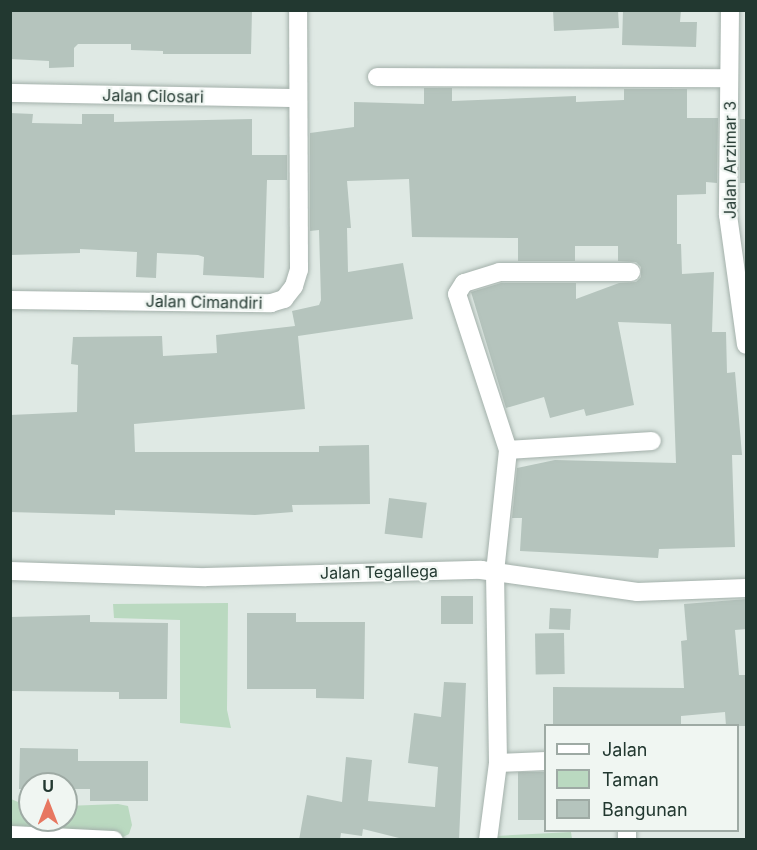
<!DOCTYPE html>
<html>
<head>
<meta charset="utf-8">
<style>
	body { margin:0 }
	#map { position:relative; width:757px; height:850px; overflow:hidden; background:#dfe9e4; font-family:Inter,sans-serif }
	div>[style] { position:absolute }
	.green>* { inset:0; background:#bad9c0 }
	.building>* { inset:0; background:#b5c4bd; transform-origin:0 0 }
	.roads { filter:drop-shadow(0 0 2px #a3b0aa) drop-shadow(0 0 2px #a3b0aa) }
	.street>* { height:18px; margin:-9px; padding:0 9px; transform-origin:9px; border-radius:9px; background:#fff }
	.secondary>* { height:18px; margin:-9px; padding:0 9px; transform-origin:9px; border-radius:9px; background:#fff }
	span { translate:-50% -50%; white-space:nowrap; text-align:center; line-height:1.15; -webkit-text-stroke:4.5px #f0f6f2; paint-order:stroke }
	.street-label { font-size:16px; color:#223830 }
	.frame { position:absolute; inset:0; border:12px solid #223830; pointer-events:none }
	.legend { position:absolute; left:544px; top:724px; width:195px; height:108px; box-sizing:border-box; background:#f0f6f2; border:2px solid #9eaaa4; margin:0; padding:8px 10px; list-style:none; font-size:18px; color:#223830 }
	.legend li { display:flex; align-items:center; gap:12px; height:30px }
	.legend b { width:30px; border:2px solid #9eaaa4 }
	.north { position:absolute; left:18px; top:772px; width:60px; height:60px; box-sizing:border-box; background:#f0f6f2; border:2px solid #9eaaa4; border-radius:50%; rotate:0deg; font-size:16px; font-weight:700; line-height:24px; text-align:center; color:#223830 }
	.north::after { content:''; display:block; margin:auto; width:21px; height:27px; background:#e77760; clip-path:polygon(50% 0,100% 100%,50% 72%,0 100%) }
</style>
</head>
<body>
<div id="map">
	<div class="green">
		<div style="clip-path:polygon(228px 603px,227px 710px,231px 728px,180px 723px,180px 620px,114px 618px,113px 604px)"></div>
		<div style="clip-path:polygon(11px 799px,30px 807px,30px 820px,66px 820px,66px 806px,118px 804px,128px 806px,132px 825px,129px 834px,119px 839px,11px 840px)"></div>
		<div style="clip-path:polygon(571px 832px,572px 839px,497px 840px,496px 836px)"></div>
	</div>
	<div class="building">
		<div style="clip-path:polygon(10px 10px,252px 10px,251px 54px,163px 54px,163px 51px,131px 50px,131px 44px,78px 44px,74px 48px,74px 67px,49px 68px,49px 61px,10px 59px)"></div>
		<div style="clip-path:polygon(553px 10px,618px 10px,619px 28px,554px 31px)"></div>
		<div style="clip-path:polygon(623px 10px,681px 10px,680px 22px,697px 22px,696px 47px,622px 45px)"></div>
		<div style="clip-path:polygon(424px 88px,452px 88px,452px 101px,576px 96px,576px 102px,624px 100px,624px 89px,687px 89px,687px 118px,718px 118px,717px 183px,706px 182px,706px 194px,677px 195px,677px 244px,681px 244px,682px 274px,714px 272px,712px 332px,726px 332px,727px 373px,735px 372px,742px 455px,732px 455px,735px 547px,659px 549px,658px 558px,520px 551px,522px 518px,512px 518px,517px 468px,555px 460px,676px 463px,671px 324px,618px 322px,634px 405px,586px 416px,584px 409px,550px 418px,544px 397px,506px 408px,471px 292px,501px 283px,576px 283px,576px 299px,619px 283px,636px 282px,641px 277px,641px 267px,636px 262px,618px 261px,618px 246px,575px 246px,575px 261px,518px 261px,518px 238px,412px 237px,409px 179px,347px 181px,351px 228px,347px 228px,348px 272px,403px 263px,413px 319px,298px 336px,305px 409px,134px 424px,135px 452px,319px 452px,319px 446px,369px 445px,370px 504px,292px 505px,293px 512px,255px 515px,115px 510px,115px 515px,10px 512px,10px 415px,77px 412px,78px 365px,71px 364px,73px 337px,162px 336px,163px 356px,217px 353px,216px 335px,295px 326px,292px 311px,319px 305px,321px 300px,319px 230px,310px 231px,310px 133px,354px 127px,354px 102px,424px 104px)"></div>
		<div style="clip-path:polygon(10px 113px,33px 114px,32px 123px,82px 124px,82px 114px,114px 114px,114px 122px,252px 119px,252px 155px,287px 155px,287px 180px,267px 180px,264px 278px,203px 275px,204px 257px,198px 255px,157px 253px,156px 278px,136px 277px,137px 252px,80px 249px,80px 253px,10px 255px)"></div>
		<div style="left:740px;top:119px;width:7px;height:64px"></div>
		<div style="left:389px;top:498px;width:38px;height:36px;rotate:7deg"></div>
		<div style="left:441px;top:596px;width:32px;height:28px"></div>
		<div style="clip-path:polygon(747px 599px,747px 629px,735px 630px,739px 675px,747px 675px,747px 726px,726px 726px,725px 712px,681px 716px,681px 726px,553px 726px,553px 687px,684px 688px,681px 641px,687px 640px,684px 604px)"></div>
		<div style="left:550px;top:608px;width:21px;height:21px;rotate:3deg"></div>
		<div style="clip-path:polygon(247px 613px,296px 613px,296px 622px,365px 622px,364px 699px,316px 698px,316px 689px,247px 689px)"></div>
		<div style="clip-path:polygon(90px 615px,90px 622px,168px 623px,167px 699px,119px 699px,119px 692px,10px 691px,10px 617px)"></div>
		<div style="left:564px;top:633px;width:41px;height:29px;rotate:89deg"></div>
		<div style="clip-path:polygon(444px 682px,466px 683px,459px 840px,407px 840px,363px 829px,362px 836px,341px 833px,340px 840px,299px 840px,307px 795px,342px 802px,346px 757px,372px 760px,368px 801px,435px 807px,438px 767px,408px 763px,414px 713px,441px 717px)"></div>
		<div style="clip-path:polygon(20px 748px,78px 749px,78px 761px,148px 761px,148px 801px,90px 801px,90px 789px,66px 789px,66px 784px,30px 784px,30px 789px,19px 789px)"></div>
		<div style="left:546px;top:772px;width:48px;height:28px;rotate:90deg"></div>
	</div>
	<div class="roads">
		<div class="street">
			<div style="left:730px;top:10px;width:205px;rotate:90.6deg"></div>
			<div style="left:728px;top:215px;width:131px;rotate:82.1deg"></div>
			<div style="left:377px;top:77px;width:352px;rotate:0.2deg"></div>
			<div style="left:10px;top:93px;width:286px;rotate:1deg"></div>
			<div style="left:10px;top:300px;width:261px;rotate:0.7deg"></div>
			<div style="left:271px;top:303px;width:14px;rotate:-17deg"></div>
			<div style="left:284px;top:299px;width:16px;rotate:-52deg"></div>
			<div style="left:294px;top:286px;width:17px;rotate:-73deg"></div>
			<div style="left:299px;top:270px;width:260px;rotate:-90.2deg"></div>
			<div style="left:508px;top:450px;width:144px;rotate:-3.6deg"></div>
			<div style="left:498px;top:763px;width:48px;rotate:-2.4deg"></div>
			<div style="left:627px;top:830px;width:10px;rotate:90deg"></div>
			<div style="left:10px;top:835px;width:104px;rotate:2.8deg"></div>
			<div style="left:488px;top:840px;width:78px;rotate:-82.6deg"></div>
			<div style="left:498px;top:763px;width:191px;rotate:-90.9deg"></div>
			<div style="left:495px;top:572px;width:123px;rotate:-83.9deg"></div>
			<div style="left:508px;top:450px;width:164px;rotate:-108.1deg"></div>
			<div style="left:457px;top:294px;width:13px;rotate:-58deg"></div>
			<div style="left:464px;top:283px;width:37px;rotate:-17deg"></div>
			<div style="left:499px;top:272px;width:132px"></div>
		</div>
		<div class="secondary">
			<div style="left:10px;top:571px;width:196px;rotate:1.8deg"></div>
			<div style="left:206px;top:577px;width:275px;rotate:-1.5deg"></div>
			<div style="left:481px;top:570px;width:158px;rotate:8deg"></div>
			<div style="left:637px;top:592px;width:109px;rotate:-2.1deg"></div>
		</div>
	</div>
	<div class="street-label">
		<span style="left:153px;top:96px;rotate:1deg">Jalan Cilosari</span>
		<span style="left:730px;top:160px;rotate:-90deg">Jalan Arzimar 3</span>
		<span style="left:204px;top:302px;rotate:1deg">Jalan Cimandiri</span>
		<span style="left:379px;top:572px;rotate:-1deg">Jalan Tegallega</span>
	</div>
	<div class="frame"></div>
	<ul class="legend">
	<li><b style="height:8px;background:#fff"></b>Jalan</li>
	<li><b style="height:16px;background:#bad9c0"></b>Taman</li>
	<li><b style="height:16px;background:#b5c4bd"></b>Bangunan</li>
	</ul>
	<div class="north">U</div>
</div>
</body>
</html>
